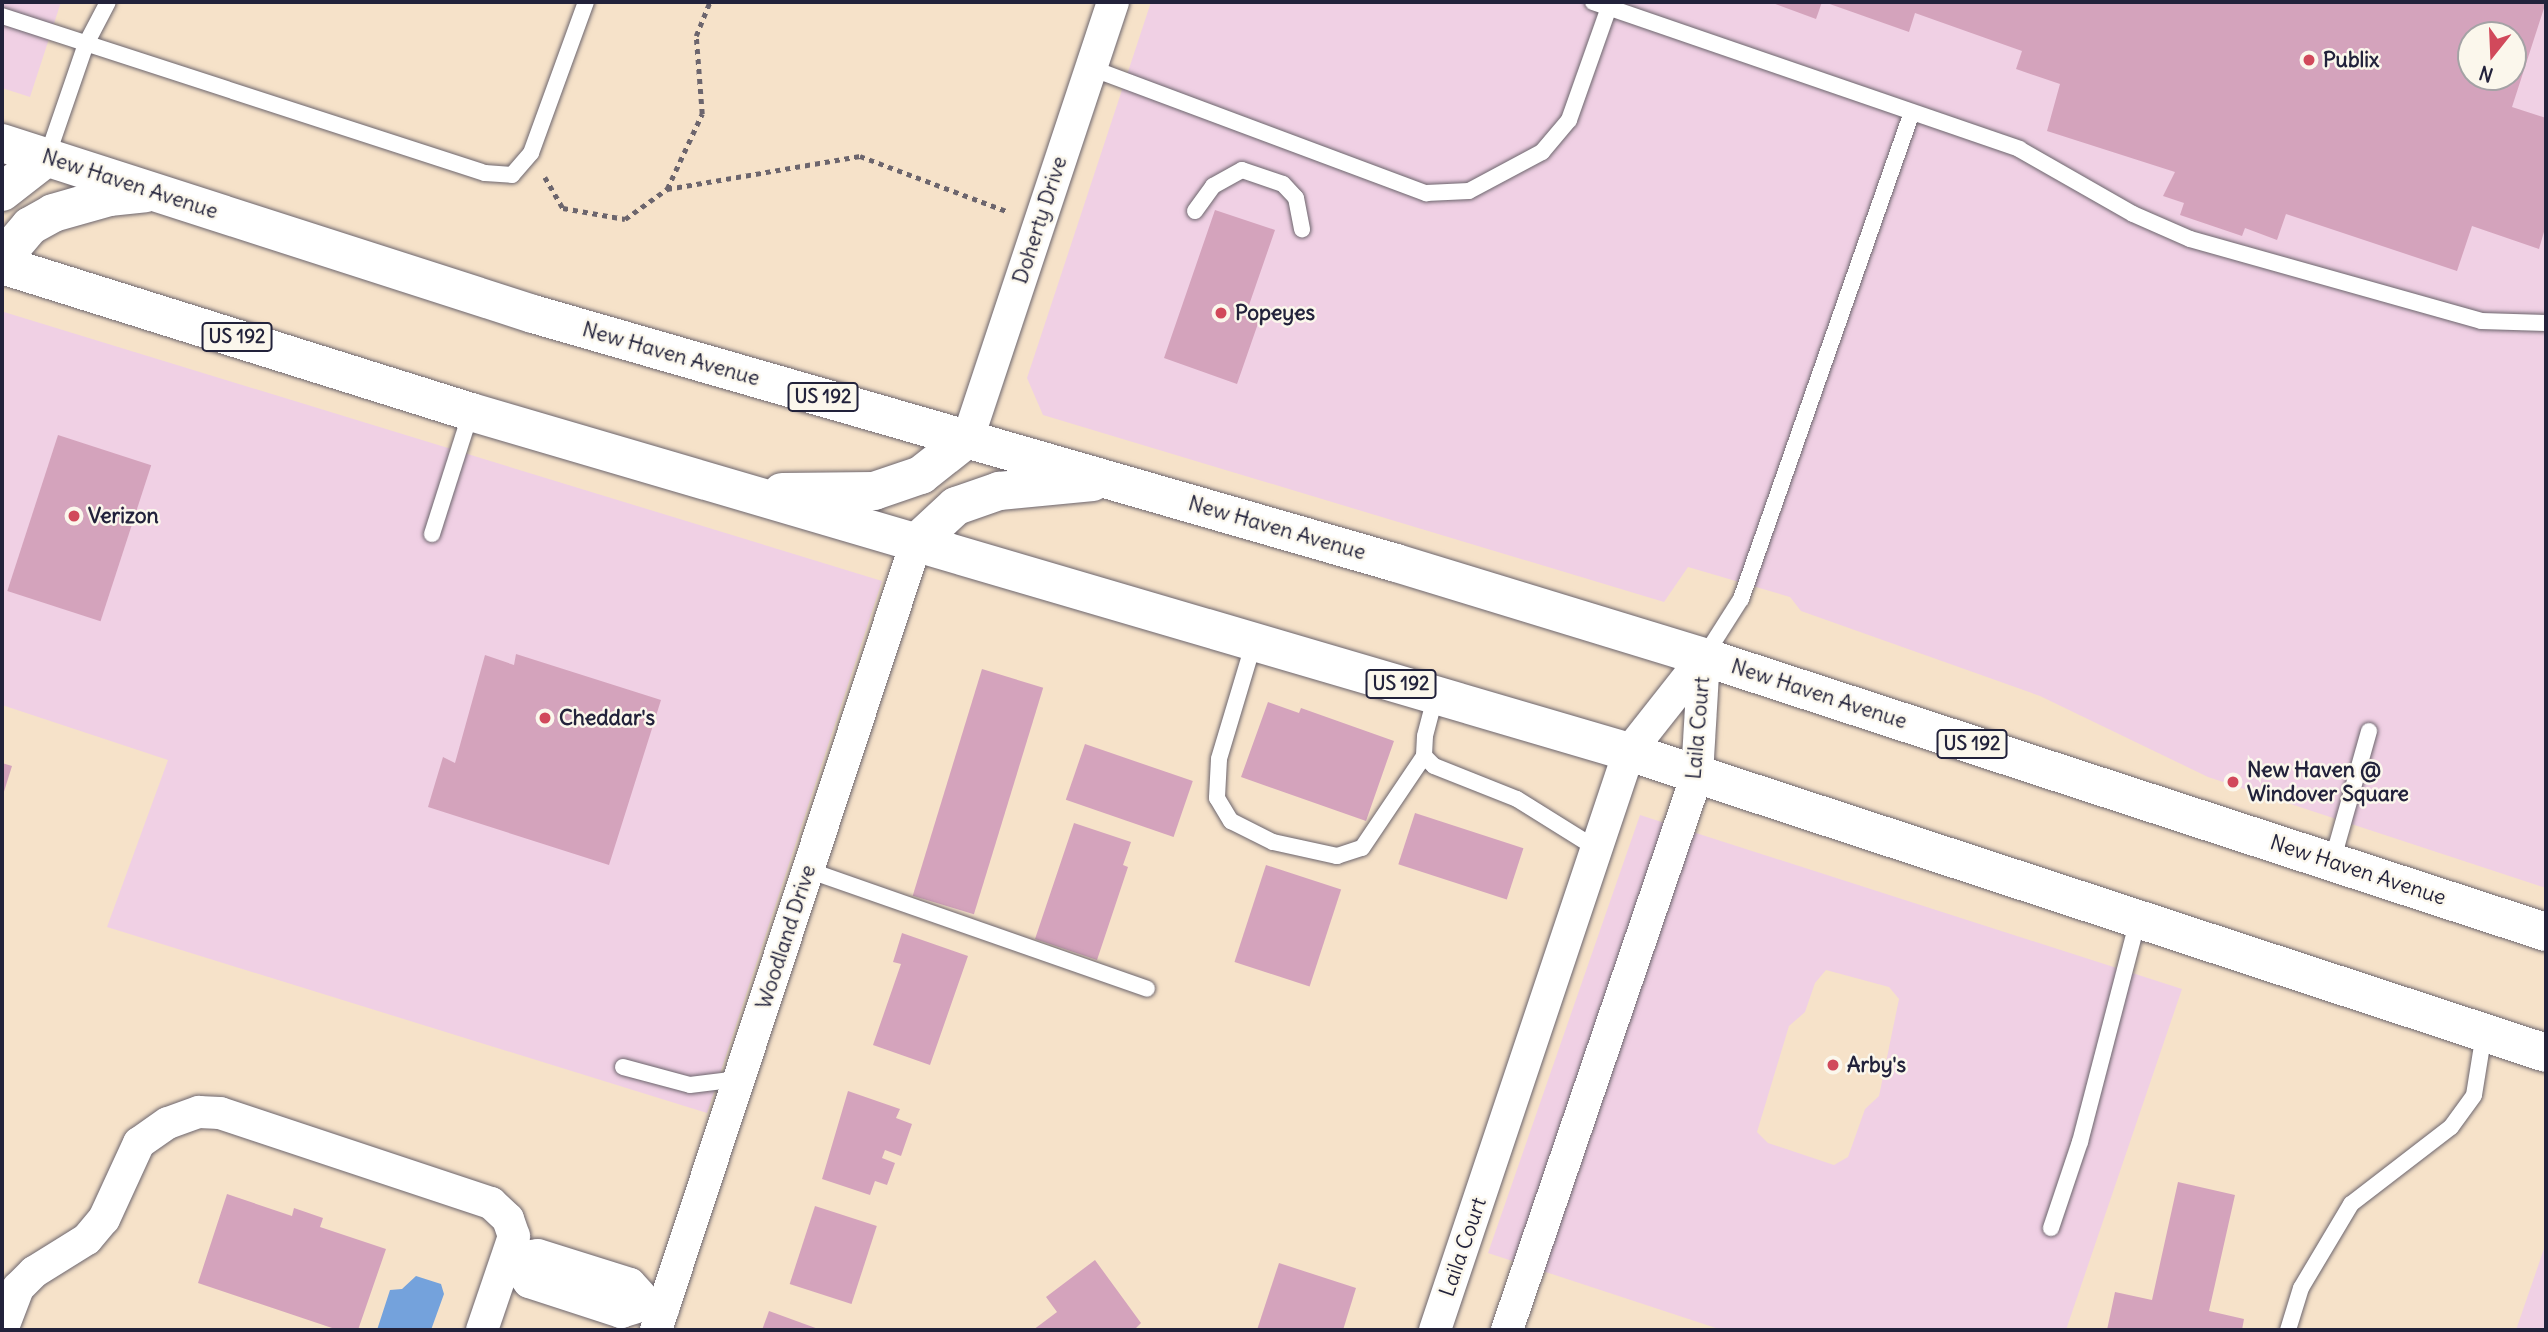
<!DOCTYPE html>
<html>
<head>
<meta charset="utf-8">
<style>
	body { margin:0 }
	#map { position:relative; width:2548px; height:1332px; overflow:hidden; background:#f6e2c9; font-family:Delius,sans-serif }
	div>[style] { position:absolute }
	.built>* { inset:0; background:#f0d0e4 }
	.water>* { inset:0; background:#74a2dc }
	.building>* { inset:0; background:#d4a3bc; transform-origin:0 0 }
	.path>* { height:4.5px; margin-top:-2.25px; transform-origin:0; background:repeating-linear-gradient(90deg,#6c656d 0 5px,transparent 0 10px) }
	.roads { filter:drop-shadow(0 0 2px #6c656d) drop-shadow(0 0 2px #6c656d) }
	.service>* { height:16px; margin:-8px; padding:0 8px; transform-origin:8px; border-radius:8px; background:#fff }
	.minor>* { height:32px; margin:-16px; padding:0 16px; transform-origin:16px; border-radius:16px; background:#fff }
	.primary>* { height:38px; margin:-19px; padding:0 19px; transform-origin:19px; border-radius:19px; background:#fff }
	.dots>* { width:19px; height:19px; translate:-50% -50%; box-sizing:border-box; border:4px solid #fbf7ec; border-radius:50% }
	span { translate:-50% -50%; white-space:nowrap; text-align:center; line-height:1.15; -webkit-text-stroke:5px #fbf7ec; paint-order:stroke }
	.shield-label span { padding:2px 5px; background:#fbf7ec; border:2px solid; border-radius:5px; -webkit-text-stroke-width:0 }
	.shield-label { font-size:19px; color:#22223b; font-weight:700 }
	.poi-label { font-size:21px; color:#22223b; font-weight:700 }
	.left { translate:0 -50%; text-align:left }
	.street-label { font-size:21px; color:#22223b }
	.frame { position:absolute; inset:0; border:4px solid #22223b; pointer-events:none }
	.north { position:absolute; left:2457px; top:21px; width:70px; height:70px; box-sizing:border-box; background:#fbf7ec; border:2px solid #a4a2a5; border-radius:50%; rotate:198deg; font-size:19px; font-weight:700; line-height:28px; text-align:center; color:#22223b }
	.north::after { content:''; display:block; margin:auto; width:24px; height:32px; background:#d1495b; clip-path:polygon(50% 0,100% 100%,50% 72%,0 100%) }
</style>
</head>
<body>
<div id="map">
	<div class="built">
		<div style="clip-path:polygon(2px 2px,61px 2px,30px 97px,2px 88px)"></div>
		<div style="clip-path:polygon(evenodd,1151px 2px,2546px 2px,2546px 888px,2208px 777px,2040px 696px,1801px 611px,1790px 597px,1688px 567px,1664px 602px,1043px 415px,1027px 378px,1151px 2px,2471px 35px,2513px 35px,2513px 77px,2471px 77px,2471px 35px)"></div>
		<div style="clip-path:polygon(4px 312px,882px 581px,707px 1113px,107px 927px,168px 760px,2px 705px)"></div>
		<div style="clip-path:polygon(evenodd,1640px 815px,2182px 989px,2066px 1330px,1722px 1330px,1488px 1253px,1640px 815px,1826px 970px,1889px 987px,1899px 999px,1879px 1096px,1865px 1109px,1848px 1157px,1834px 1165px,1768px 1143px,1757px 1132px,1789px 1026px,1805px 1012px,1815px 983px,1826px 970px)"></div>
		<div style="clip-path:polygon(2546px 1243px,2546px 1330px,2516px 1330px)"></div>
	</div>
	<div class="water">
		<div style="clip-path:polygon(416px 1276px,441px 1284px,444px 1294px,431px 1330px,377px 1330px,390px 1290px,402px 1289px)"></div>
	</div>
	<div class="building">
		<div style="clip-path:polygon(1770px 2px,1822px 2px,1816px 19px)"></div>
		<div style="clip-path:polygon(evenodd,1824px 2px,2546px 2px,2512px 107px,2546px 118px,2546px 225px,2539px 249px,2472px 226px,2457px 271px,2286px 214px,2277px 240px,2245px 228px,2242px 236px,2180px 215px,2184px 203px,2163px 196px,2175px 172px,2047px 131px,2060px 84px,2016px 69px,2022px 51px,1915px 13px,1909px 32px,1824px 2px,2471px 35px,2513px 35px,2513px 77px,2471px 77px,2471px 35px)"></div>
		<div style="clip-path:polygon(1215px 210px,1275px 230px,1248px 308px,1262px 312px,1237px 384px,1164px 358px)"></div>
		<div style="left:58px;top:435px;width:98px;height:164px;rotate:18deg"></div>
		<div style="clip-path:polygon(516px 654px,661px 700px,609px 865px,428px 807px,443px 757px,455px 763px,485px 655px,514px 665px)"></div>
		<div style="left:982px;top:669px;width:64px;height:237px;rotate:17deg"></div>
		<div style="clip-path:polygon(1268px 702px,1299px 713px,1301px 708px,1394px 741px,1366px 821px,1241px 777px)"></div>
		<div style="left:1085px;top:744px;width:114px;height:59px;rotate:19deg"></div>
		<div style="clip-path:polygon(2px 763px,12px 766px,2px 798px)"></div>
		<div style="left:1415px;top:813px;width:114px;height:54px;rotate:18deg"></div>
		<div style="clip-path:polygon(1074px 823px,1131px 842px,1123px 865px,1128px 867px,1097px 960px,1035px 939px)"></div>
		<div style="left:1266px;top:865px;width:79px;height:102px;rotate:18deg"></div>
		<div style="clip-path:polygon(902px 933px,968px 956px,930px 1065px,873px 1045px,901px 964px,893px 962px)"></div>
		<div style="clip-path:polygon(848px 1091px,900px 1109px,896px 1118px,912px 1124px,901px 1156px,885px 1150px,882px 1158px,895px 1163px,887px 1185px,875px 1181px,870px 1195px,822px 1179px)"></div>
		<div style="clip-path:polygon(2178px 1182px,2235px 1195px,2209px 1311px,2244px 1319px,2242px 1330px,2107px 1330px,2115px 1292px,2152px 1300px)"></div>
		<div style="clip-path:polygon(227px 1194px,292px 1216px,294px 1208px,323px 1218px,320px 1227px,386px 1249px,358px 1330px,338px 1330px,198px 1283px)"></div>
		<div style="left:815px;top:1206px;width:65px;height:82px;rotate:18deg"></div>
		<div style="clip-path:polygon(1095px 1260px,1141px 1323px,1134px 1330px,1033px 1330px,1057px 1312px,1046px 1297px)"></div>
		<div style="clip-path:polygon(1279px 1263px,1356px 1288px,1343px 1330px,1257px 1330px)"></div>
		<div style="clip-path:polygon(769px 1311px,821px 1330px,762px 1330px)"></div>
	</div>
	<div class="path">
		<div style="left:545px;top:177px;width:36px;rotate:60deg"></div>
		<div style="left:563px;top:208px;width:63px;rotate:10.1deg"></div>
		<div style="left:625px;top:219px;width:52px;rotate:-35.5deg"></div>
		<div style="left:667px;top:189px;width:196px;rotate:-9.7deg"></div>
		<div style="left:860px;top:156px;width:156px;rotate:20.6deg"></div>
		<div style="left:667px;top:189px;width:83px;rotate:-65deg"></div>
		<div style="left:702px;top:114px;width:78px;rotate:-94.4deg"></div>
		<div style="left:696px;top:36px;width:37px;rotate:-68deg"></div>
	</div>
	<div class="roads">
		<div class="service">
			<div style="left:1593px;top:2px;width:451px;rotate:19deg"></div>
			<div style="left:2019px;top:149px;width:131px;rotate:29.7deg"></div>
			<div style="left:2133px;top:214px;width:62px;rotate:23.7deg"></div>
			<div style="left:2190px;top:239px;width:302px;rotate:15.7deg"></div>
			<div style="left:2481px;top:321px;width:65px;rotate:1.8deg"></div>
			<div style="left:2px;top:16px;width:508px;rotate:18.01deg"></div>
			<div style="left:485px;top:173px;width:27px;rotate:4deg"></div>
			<div style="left:512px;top:175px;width:29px;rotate:-49deg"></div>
			<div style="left:531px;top:153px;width:161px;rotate:-70deg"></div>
			<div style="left:1091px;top:68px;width:358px;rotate:20.5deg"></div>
			<div style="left:1426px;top:193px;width:43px;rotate:-2.7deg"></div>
			<div style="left:1469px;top:191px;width:83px;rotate:-28.1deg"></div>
			<div style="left:1542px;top:152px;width:42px;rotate:-49.8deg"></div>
			<div style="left:1569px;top:120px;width:120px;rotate:-70.5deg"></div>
			<div style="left:47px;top:157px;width:120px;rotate:-71deg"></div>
			<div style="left:86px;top:44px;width:47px;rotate:-62.4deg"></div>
			<div style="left:1195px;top:211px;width:31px;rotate:-54deg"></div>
			<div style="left:1213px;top:186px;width:33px;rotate:-29deg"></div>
			<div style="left:1242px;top:170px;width:43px;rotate:18.9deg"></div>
			<div style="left:1283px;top:184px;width:19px;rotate:47deg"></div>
			<div style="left:1296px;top:198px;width:32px;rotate:79deg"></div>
			<div style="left:432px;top:534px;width:128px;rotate:-72.3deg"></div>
			<div style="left:1254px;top:642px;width:122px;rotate:106.7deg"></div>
			<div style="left:1219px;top:759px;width:39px;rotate:93deg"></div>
			<div style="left:1217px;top:798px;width:27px;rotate:59deg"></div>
			<div style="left:1231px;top:821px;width:47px;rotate:26.6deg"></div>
			<div style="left:1273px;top:842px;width:66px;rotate:12.3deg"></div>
			<div style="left:1337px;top:856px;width:26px;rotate:-18deg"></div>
			<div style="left:1362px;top:848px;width:111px;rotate:-56deg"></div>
			<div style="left:1704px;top:657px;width:69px;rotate:-57.5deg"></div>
			<div style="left:1741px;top:599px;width:516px;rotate:-70.65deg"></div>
			<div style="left:1436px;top:694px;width:43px;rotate:104.7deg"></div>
			<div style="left:1425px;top:736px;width:20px;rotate:93deg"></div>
			<div style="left:1424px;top:756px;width:14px;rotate:45deg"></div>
			<div style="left:1434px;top:766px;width:89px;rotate:21.7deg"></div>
			<div style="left:1517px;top:799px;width:94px;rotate:32deg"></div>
			<div style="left:2332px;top:862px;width:136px;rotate:-74.2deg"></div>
			<div style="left:808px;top:870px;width:359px;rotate:19.3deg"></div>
			<div style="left:623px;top:1067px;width:69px;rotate:15deg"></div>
			<div style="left:690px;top:1085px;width:49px;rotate:-7deg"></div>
			<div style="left:2051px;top:1228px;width:91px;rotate:-71.4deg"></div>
			<div style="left:2080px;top:1142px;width:229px;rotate:-75.4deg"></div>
			<div style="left:2288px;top:1330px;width:44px;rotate:-72.8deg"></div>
			<div style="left:2301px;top:1288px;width:98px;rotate:-59.2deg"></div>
			<div style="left:2351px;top:1204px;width:126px;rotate:-37.6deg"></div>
			<div style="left:2451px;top:1127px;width:39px;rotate:-54deg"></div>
			<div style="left:2474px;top:1095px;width:63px;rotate:-80.8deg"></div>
		</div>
		<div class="minor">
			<div style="left:968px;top:438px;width:459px;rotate:-71.6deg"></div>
			<div style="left:507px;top:1259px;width:31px;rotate:-7deg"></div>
			<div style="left:538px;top:1255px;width:96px;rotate:17.5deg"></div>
			<div style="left:630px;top:1284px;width:27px;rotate:48deg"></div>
			<div style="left:648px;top:1304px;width:16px;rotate:18deg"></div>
			<div style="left:514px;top:1262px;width:25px;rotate:53deg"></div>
			<div style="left:529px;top:1282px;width:97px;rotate:18.1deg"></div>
			<div style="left:621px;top:1312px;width:28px;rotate:-17deg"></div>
			<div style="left:2px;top:1330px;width:45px;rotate:-69.1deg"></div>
			<div style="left:18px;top:1288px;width:23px;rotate:-45deg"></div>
			<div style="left:34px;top:1272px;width:62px;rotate:-31.9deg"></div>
			<div style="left:87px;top:1239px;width:26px;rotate:-50deg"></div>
			<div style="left:104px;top:1219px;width:84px;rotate:-65.3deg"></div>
			<div style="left:139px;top:1143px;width:35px;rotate:-35deg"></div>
			<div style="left:168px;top:1123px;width:33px;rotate:-20deg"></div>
			<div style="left:199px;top:1112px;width:21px;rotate:3deg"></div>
			<div style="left:220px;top:1113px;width:286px;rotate:18.4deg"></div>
			<div style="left:491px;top:1203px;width:23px;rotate:43deg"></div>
			<div style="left:508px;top:1219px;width:18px;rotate:71deg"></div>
			<div style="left:514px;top:1236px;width:99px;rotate:108.8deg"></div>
			<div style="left:656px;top:1330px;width:829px;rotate:-71.72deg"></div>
			<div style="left:1435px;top:1330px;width:610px;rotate:-71.45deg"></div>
			<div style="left:1629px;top:752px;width:121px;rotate:-51.7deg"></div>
			<div style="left:1507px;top:1330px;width:587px;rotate:-71.1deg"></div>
			<div style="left:1697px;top:775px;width:118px;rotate:-86.6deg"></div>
		</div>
		<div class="primary">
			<div style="left:2px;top:143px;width:558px;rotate:17.85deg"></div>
			<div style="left:533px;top:314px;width:898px;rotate:16.09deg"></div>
			<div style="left:1396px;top:563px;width:322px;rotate:17deg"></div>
			<div style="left:1704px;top:657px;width:886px;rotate:18.09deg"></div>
			<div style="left:2px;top:192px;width:57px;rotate:-37.9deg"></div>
			<div style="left:2px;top:259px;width:43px;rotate:-49.7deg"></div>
			<div style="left:30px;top:226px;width:26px;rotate:-29deg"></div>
			<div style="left:53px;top:213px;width:58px;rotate:-15.9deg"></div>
			<div style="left:109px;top:197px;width:36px;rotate:-6deg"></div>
			<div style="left:2px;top:265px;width:491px;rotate:17.4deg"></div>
			<div style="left:471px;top:412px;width:1207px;rotate:16.36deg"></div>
			<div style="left:1629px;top:752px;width:965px;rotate:18.17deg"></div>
			<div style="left:782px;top:492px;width:92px;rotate:-0.6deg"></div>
			<div style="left:874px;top:491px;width:50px;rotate:-18.8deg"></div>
			<div style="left:921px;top:475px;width:60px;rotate:-38.2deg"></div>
			<div style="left:916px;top:543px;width:54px;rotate:-42.8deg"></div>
			<div style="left:956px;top:506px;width:46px;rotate:-19.2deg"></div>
			<div style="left:999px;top:491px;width:94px;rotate:-5.5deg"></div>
		</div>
	</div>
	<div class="dots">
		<div style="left:2309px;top:60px;background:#d1495b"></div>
		<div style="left:1221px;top:313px;background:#d1495b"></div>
		<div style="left:74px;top:516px;background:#d1495b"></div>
		<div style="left:545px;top:718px;background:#d1495b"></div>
		<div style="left:2233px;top:782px;background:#d1495b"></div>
		<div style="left:1833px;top:1065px;background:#d1495b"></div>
	</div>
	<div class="shield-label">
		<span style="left:237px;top:337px">US 192</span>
		<span style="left:823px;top:397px">US 192</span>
		<span style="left:1401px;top:684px">US 192</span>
		<span style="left:1972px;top:744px">US 192</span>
	</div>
	<div class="poi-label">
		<span class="left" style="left:2323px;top:60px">Publix</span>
		<span class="left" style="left:1235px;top:313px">Popeyes</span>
		<span class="left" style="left:88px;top:516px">Verizon</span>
		<span class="left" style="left:559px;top:718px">Cheddar's</span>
		<span class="left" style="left:2247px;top:782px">New Haven @<br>Windover Square</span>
		<span class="left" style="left:1847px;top:1065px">Arby's</span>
	</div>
	<div class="street-label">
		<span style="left:130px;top:184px;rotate:18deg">New Haven Avenue</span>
		<span style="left:1040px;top:220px;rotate:-72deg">Doherty Drive</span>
		<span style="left:671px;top:354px;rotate:16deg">New Haven Avenue</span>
		<span style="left:1277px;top:528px;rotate:16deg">New Haven Avenue</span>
		<span style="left:1819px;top:694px;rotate:18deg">New Haven Avenue</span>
		<span style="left:1698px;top:728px;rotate:-85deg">Laila Court</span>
		<span style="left:2358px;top:870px;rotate:18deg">New Haven Avenue</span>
		<span style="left:786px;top:937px;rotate:-72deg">Woodland Drive</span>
		<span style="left:1463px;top:1247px;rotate:-71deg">Laila Court</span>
	</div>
	<div class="frame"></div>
	<div class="north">N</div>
</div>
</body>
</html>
